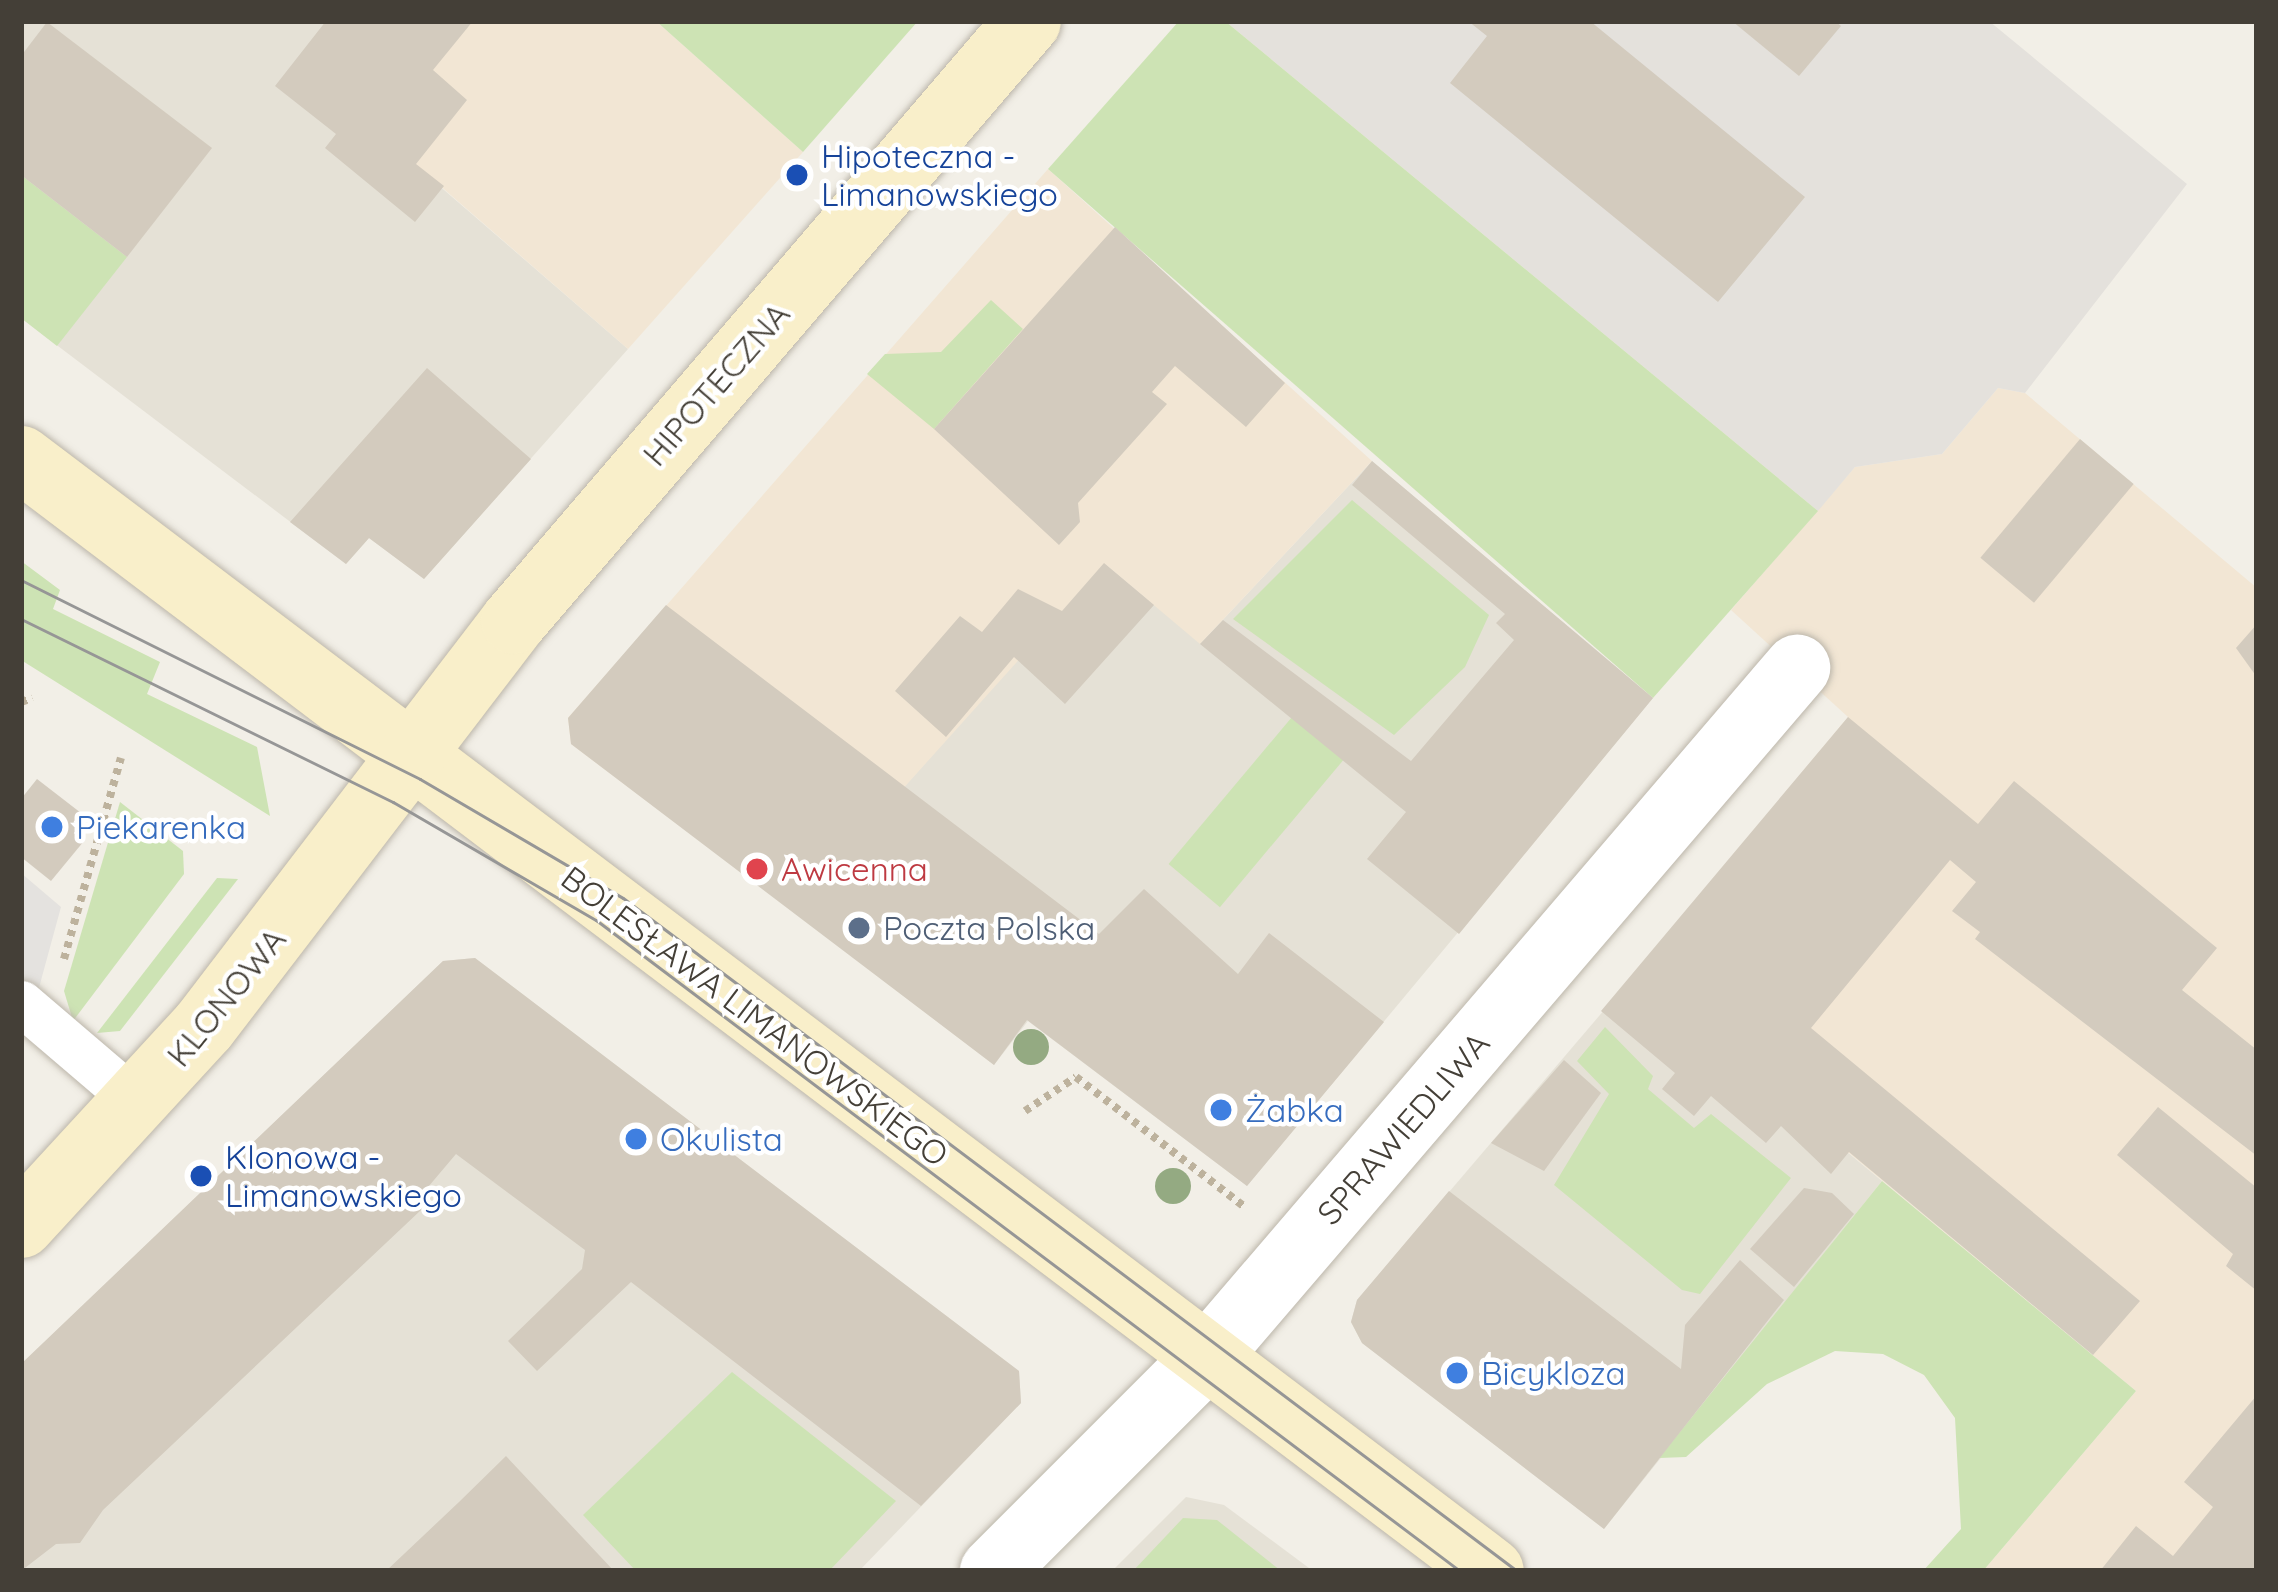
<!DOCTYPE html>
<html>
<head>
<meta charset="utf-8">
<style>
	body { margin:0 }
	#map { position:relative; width:2278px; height:1592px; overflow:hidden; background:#f2efe7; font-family:Quicksand,sans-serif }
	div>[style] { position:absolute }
	.residential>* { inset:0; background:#e5e1d6 }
	.commercial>* { inset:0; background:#f2e6d4 }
	.industrial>* { inset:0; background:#e4e1dc }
	.green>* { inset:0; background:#cde3b4; transform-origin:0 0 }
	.parking>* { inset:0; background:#e4e2df }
	.building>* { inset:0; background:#d3cbbe; transform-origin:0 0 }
	.path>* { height:8px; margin-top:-4px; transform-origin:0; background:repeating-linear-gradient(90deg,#bdb29d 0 6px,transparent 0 12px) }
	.roads { filter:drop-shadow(0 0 3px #bdb7ab) drop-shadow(0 0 3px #bdb7ab) }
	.lane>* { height:45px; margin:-22.5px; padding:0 22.5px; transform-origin:22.5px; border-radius:22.5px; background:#fff }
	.street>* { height:66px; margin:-33px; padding:0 33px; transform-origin:33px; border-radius:33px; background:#fff }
	.secondary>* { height:66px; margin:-33px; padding:0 33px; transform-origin:33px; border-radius:33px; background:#f9efca }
	.tram>* { height:3px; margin:-1.5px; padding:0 1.5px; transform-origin:1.5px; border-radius:1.5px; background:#969696 }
	.trees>* { width:36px; height:36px; margin:-18px; border-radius:50%; background:#94aa82 }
	.dots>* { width:33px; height:33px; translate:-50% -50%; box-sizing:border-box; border:6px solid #fff; border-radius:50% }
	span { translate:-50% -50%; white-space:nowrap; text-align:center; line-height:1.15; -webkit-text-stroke:9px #fff; paint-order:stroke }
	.transit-label { font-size:33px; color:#164399 }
	.left { translate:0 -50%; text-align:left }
	.street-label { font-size:33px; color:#443f37 }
	.shop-label { font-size:33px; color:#366cbe }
	.health-label { font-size:33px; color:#be3a42 }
	.service-label { font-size:33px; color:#4e5e75 }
	.frame { position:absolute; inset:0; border:24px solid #443f37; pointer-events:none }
</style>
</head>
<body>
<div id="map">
	<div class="residential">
		<div style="clip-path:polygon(21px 21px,365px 21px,355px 113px,628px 349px,424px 579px,369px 538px,346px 564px,21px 318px)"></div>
		<div style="clip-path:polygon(1372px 461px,1653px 698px,1247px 1186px,1028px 1021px,994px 1065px,793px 911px,1104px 563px,1201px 643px)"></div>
		<div style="clip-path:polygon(475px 958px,1019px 1371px,1021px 1403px,859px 1571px,21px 1571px,21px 1365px,443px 961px)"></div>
		<div style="clip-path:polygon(1634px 975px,1882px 1181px,1604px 1529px,1362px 1343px,1351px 1322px,1357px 1300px)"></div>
		<div style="clip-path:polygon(1186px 1497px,1224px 1505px,1313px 1571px,1112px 1571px)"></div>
	</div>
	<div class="commercial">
		<div style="clip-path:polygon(430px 21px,656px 21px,803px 152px,628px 349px,355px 112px)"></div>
		<div style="clip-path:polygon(1048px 169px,1372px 461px,1200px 644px,1105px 564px,793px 911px,571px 744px,568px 718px)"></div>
		<div style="clip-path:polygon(1998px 388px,2025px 393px,2257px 588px,2257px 1571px,1983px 1571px,2136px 1391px,1634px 975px,1848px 717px,1731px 610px,1855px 467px,1942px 454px)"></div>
	</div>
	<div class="industrial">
		<div style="clip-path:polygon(1225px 21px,1989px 21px,2187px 184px,2025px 393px,1998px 388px,1942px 454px,1855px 467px,1818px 511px)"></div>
	</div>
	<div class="green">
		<div style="clip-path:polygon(656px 21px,918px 21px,803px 152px)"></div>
		<div style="clip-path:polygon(1179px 21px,1225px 21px,1818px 511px,1653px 698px,1048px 169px)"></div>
		<div style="clip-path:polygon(21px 175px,127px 257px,57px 346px,21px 318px)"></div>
		<div style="clip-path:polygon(991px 300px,1023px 329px,934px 429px,867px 374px,885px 354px,941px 352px)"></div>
		<div style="clip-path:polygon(1352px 500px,1489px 615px,1465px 667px,1394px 735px,1233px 619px)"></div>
		<div style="clip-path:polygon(21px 561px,60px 590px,53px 609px,160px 662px,147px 694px,257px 747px,270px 816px,21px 660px)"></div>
		<div style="left:1292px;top:717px;width:67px;height:192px;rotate:40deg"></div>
		<div style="clip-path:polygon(120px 802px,183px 851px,184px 874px,73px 1021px,64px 991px)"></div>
		<div style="clip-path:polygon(217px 878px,238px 879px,120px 1031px,97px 1033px)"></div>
		<div style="clip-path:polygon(1605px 1027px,1653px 1076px,1648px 1089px,1694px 1128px,1711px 1114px,1791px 1178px,1700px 1294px,1682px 1290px,1554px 1185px,1609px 1094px,1577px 1061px)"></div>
		<div style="clip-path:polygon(1882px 1181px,2136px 1391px,1983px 1571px,1923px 1571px,1961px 1529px,1955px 1418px,1924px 1375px,1883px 1354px,1835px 1351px,1767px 1384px,1686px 1457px,1659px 1458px)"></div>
		<div style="clip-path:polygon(732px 1372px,896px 1501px,829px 1571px,636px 1571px,583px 1515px)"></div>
		<div style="clip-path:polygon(1183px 1518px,1217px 1520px,1281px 1571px,1133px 1571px)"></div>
	</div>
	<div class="parking">
		<div style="clip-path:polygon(21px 873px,61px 907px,37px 995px,21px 1010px)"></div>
	</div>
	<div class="building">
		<div style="clip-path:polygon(326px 21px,473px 21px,433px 70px,467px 100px,416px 164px,444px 186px,415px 222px,325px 148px,336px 134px,275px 86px)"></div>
		<div style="clip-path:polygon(1468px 21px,1590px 21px,1805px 197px,1718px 302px,1450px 83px,1487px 36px)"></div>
		<div style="clip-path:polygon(1732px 21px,1835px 21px,1841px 26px,1799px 76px)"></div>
		<div style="clip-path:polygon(47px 22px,212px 148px,127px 257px,21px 175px,21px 56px)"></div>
		<div style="clip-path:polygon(1115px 227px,1285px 383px,1246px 427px,1175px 366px,1152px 392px,1167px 404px,1078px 503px,1080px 522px,1059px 545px,934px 429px)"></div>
		<div style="clip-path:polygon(427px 368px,531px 459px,424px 579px,369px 538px,346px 564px,290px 522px)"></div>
		<div style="left:2080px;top:439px;width:70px;height:155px;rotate:40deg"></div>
		<div style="clip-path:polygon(1372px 461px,1653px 698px,1459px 934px,1367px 859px,1406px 812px,1200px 644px,1223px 620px,1411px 761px,1514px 640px,1496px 623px,1505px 614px,1352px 485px)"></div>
		<div style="clip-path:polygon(1104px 563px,1154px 605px,1065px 704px,1014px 657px,946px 737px,895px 691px,960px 616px,982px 632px,1018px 589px,1062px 611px)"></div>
		<div style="clip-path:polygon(666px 605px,1099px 934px,1144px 889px,1238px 974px,1269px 933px,1384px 1022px,1247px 1186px,1027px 1020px,994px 1065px,571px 744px,568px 718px)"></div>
		<div style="clip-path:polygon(2257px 624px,2257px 676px,2256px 676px,2236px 648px)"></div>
		<div style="clip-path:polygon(1848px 717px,1978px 824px,2014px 781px,2217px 948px,2182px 990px,2257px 1050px,2257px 1156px,1975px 939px,1980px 932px,1952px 911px,1976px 882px,1950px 860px,1811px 1028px,2140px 1301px,2093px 1355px,1849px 1152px,1831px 1174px,1781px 1126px,1766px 1143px,1711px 1096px,1694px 1116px,1662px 1089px,1675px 1073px,1601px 1011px)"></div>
		<div style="clip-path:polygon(37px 779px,81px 813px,84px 841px,51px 881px,21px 857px,21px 799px)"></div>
		<div style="clip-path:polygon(475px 958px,1019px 1371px,1021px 1403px,921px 1506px,631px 1282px,537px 1371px,508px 1341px,582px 1269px,585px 1250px,456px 1154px,423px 1193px,421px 1210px,103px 1510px,80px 1543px,56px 1544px,21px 1571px,21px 1364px,443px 961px)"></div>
		<div style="clip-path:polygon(1564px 1060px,1601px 1093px,1544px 1171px,1491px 1143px)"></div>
		<div style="clip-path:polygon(2158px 1107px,2257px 1188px,2257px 1291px,2226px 1266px,2233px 1254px,2117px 1155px)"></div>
		<div style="clip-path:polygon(1804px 1188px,1832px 1193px,1854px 1214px,1794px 1287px,1750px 1249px)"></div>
		<div style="clip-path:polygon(1449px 1191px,1681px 1369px,1685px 1325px,1740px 1260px,1784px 1300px,1604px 1529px,1362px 1343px,1351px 1322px,1357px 1300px)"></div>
		<div style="clip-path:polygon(2257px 1395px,2257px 1571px,2100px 1571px,2136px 1526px,2173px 1556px,2213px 1507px,2184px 1482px)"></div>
		<div style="clip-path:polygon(506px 1456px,614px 1571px,386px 1571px,459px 1502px)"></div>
	</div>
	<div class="path">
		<div style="left:21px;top:702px;width:12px;rotate:-20deg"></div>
		<div style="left:64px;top:959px;width:209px;rotate:-74.2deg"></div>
		<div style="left:1025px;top:1111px;width:61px;rotate:-33.7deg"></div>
		<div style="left:1076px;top:1077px;width:213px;rotate:37.6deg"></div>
	</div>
	<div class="roads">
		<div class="lane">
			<div style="left:21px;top:1003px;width:154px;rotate:40.5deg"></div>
		</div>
		<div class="street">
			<div style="left:993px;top:1571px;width:301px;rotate:-45deg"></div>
			<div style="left:1206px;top:1358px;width:909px;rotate:-49.42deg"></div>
		</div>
		<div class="secondary">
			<div style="left:21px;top:459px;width:1843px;rotate:37.11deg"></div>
			<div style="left:21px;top:1225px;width:270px;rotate:-47.4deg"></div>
			<div style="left:204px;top:1026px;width:510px;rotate:-52.57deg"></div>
			<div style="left:514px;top:621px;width:790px;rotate:-49.41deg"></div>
		</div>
	</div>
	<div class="tram">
		<div style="left:21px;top:580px;width:446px;rotate:26.5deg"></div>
		<div style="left:420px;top:779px;width:235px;rotate:30.4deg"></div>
		<div style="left:623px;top:898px;width:1119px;rotate:36.97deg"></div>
		<div style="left:21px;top:619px;width:415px;rotate:26.2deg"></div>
		<div style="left:393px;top:802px;width:235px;rotate:30.2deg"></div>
		<div style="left:596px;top:920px;width:1082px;rotate:37deg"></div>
	</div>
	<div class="trees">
		<div style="left:1031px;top:1047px"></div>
		<div style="left:1173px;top:1186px"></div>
	</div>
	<div class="dots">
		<div style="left:797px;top:175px;background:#1a4fb4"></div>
		<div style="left:52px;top:827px;background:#3f7fe0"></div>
		<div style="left:757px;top:869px;background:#e0444e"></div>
		<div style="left:859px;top:928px;background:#5c6f8a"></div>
		<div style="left:1221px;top:1110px;background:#3f7fe0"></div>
		<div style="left:636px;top:1139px;background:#3f7fe0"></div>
		<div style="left:201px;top:1176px;background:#1a4fb4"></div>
		<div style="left:1457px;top:1373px;background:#3f7fe0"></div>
	</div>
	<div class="transit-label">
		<span class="left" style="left:821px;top:175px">Hipoteczna -<br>Limanowskiego</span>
		<span class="left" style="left:225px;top:1176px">Klonowa -<br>Limanowskiego</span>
	</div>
	<div class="street-label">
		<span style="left:716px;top:384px;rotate:-49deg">HIPOTECZNA</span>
		<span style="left:226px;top:997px;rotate:-51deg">KLONOWA</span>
		<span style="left:755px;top:1016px;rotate:37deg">BOLESŁAWA LIMANOWSKIEGO</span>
		<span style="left:1403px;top:1128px;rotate:-49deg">SPRAWIEDLIWA</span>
	</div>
	<div class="shop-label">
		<span class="left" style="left:76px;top:827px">Piekarenka</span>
		<span class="left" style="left:1245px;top:1110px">Żabka</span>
		<span class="left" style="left:660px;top:1139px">Okulista</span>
		<span class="left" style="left:1481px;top:1373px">Bicykloza</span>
	</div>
	<div class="health-label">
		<span class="left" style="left:781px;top:869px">Awicenna</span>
	</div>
	<div class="service-label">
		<span class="left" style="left:883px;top:928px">Poczta Polska</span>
	</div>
	<div class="frame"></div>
</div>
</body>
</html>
